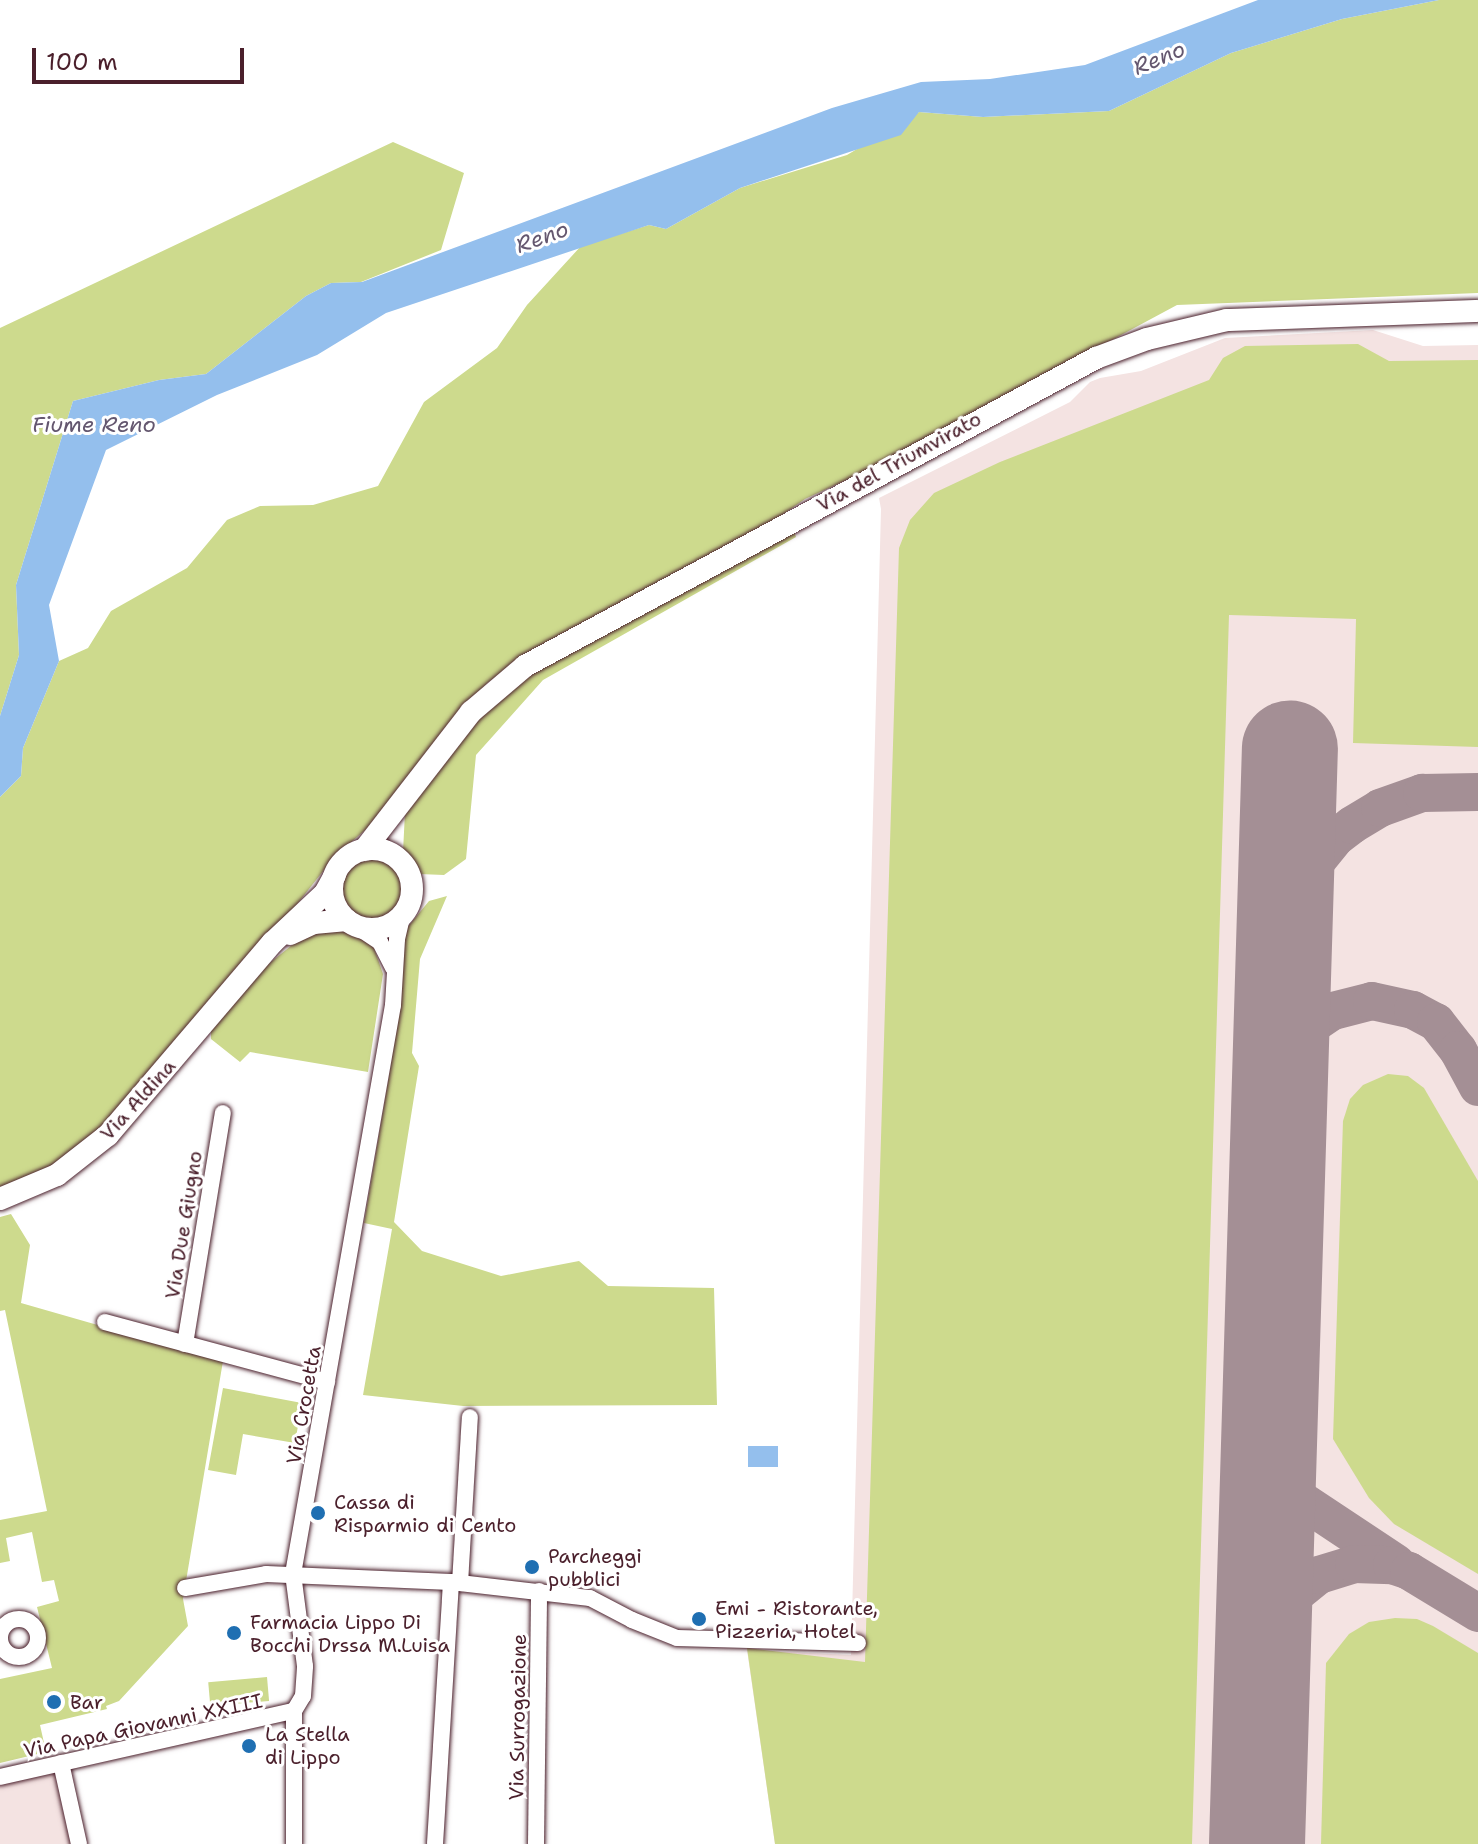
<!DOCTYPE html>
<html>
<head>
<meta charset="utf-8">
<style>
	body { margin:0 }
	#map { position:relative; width:1478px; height:1844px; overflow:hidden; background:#fff; font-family:"Shantell Sans",sans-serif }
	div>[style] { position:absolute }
	.built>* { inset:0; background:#f4e3e2 }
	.green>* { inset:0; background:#cdda8d; transform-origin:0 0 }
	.round { border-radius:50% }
	.water>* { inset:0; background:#94bfed; transform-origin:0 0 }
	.taxiway>* { height:38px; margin:-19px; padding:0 19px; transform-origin:19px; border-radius:19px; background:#a48f95 }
	.runway>* { height:96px; margin:-48px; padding:0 48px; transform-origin:48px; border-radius:48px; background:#a48f95 }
	.roads { filter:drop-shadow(0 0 2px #4a1f2b) drop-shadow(0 0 2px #4a1f2b) }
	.street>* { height:16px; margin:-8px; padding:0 8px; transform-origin:8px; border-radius:8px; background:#fff }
	.street>.ring { margin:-8px; padding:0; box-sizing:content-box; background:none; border:16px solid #fff; border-radius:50% }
	.secondary>* { height:22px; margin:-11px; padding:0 11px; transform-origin:11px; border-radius:11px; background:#fff }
	.secondary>.ring { margin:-11px; padding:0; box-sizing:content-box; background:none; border:22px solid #fff; border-radius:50% }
	.dots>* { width:22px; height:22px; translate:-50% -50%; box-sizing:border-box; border:4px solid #fff; border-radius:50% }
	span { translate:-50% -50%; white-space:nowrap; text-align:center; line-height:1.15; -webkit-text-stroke:6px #fff; paint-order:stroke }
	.street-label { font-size:20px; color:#4a1f2b }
	.poi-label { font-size:20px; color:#4a1f2b }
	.left { translate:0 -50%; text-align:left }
	.water-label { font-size:22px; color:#64576f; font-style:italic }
	.scale { position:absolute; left:32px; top:48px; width:212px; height:36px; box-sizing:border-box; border:4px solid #4a1f2b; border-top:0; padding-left:10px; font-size:24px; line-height:28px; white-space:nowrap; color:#4a1f2b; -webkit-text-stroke:6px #fff; paint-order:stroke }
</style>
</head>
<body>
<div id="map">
	<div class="built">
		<div style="clip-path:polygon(1373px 330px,1423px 346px,1478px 345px,1478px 1844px,775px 1844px,747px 1650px,851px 1655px,881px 509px,879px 498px,1070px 402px,1090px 382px,1100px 378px,1141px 371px,1225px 338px)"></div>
		<div style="clip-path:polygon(60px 1767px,72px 1844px,0 1844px,0 1781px)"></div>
	</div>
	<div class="green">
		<div style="clip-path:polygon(1439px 0,1478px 0,1478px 293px,1177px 305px,883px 463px,805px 499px,772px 522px,546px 644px,487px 683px,371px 825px,335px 856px,223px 998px,70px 1174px,0 1201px,0 797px,21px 776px,23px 748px,59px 661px,88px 648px,111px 611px,187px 568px,227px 520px,260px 506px,313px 505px,378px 486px,424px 402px,497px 348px,527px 305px,581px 246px,649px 225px,666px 229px,740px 188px,847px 155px,919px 112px,983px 117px,1109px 111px,1231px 53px,1342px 19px)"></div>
		<div style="clip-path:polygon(393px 142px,464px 173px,441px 250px,361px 282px,331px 283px,306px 296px,206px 374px,159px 380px,73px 401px,16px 585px,19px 655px,0 716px,0 328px)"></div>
		<div style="clip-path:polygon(1358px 344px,1389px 361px,1478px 360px,1478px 747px,1353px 743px,1356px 619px,1229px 615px,1192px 1844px,775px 1844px,747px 1648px,865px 1662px,899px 548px,910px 520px,934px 493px,1000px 462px,1209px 380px,1223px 358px,1245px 346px)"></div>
		<div style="clip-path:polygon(794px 531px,796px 537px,543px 680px,476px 755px,466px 859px,444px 875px,419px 874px,403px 852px,405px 812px,466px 733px,509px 687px)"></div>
		<div class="round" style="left:342px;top:858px;width:62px;height:62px"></div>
		<div style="clip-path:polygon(447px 896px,420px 959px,412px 1053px,419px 1066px,394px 1222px,422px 1251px,501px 1276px,579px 1261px,608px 1286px,714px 1288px,717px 1405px,463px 1406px,363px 1395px,392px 1229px,364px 1223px,391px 1064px,402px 934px,429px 901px)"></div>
		<div style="clip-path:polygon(339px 928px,373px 945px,383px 974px,368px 1072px,250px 1052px,240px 1062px,211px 1039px,211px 1028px,261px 970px,307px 933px)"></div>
		<div style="clip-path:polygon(1388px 1074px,1408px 1076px,1424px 1088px,1478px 1181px,1478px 1574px,1394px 1524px,1369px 1498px,1333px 1439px,1343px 1121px,1350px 1099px,1363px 1085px)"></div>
		<div style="clip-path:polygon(11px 1214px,30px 1245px,21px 1303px,223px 1361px,183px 1599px,188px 1626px,119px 1701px,106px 1706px,107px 1709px,40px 1725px,46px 1752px,0 1763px,0 1679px,52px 1668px,37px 1607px,59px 1601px,54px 1580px,42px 1582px,32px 1532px,6px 1538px,10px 1561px,0 1563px,0 1520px,47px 1511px,5px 1310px,0 1311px,0 1217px)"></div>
		<div style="clip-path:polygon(223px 1388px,302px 1403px,295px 1443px,243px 1434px,236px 1475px,208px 1470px)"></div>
		<div style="clip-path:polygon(1395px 1618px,1417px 1619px,1433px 1626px,1478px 1653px,1478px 1844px,1321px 1844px,1326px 1663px,1349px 1634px,1369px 1622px)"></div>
		<div style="left:267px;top:1677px;width:24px;height:59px;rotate:85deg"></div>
	</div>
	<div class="water">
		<div style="clip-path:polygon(1258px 0,1439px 0,1342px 19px,1231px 53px,1109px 111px,983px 117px,919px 112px,901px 135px,740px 188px,666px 229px,649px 225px,386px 313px,317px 355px,217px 395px,106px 450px,49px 605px,59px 661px,23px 748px,21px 776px,0 797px,0 716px,19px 655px,16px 585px,73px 401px,159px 380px,206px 374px,306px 296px,331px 283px,362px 282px,832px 108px,921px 82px,990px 79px,1085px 65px)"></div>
		<div style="left:748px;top:1446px;width:30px;height:21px"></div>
	</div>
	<div class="taxiway">
		<div style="left:1284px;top:942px;width:30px;rotate:-76deg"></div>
		<div style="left:1291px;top:913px;width:49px;rotate:-66deg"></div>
		<div style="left:1311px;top:868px;width:38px;rotate:-51deg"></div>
		<div style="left:1335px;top:838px;width:21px;rotate:-37deg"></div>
		<div style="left:1352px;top:825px;width:33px;rotate:-31deg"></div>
		<div style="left:1380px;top:808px;width:45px;rotate:-19.7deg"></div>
		<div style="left:1422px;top:793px;width:56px;rotate:-1deg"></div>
		<div style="left:1280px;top:1084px;width:27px;rotate:-77deg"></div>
		<div style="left:1286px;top:1058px;width:35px;rotate:-55deg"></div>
		<div style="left:1306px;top:1029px;width:32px;rotate:-34deg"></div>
		<div style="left:1333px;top:1011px;width:40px;rotate:-14.4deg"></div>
		<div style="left:1372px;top:1001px;width:42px;rotate:12.4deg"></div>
		<div style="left:1413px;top:1010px;width:26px;rotate:28deg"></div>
		<div style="left:1436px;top:1022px;width:36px;rotate:52deg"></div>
		<div style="left:1458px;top:1050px;width:42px;rotate:61.6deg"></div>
		<div style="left:1269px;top:1426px;width:51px;rotate:75.1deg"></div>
		<div style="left:1282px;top:1475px;width:31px;rotate:53deg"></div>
		<div style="left:1301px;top:1500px;width:114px;rotate:33.6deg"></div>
		<div style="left:1262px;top:1663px;width:24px;rotate:-81deg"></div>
		<div style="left:1266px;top:1639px;width:51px;rotate:-57.9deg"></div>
		<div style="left:1293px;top:1596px;width:33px;rotate:-39deg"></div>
		<div style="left:1319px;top:1575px;width:37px;rotate:-17deg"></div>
		<div style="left:1354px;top:1564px;width:38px;rotate:2deg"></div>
		<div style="left:1392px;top:1565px;width:18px;rotate:19deg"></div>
		<div style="left:1409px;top:1571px;width:81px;rotate:31.3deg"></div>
	</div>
	<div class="runway">
		<div style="left:1257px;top:1844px;width:1096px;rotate:-88.28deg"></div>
	</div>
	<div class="roads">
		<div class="street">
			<div style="left:356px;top:926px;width:29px;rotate:34deg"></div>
			<div style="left:380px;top:942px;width:29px;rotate:63deg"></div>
			<div style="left:105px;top:1322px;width:230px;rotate:15.1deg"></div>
			<div style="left:185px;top:1344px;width:234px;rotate:-80.7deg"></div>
			<div style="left:460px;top:1583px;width:166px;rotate:-86.6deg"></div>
			<div style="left:185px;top:1588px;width:82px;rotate:-9.8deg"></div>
			<div style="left:266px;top:1574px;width:185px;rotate:2.5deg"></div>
			<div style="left:451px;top:1582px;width:140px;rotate:6.6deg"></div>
			<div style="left:590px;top:1598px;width:47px;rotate:27.6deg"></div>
			<div style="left:632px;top:1620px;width:48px;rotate:21.8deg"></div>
			<div style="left:677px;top:1638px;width:181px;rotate:1.6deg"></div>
			<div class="ring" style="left:0;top:1619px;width:22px;height:22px"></div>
			<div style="left:61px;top:1763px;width:83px;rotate:77.5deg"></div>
			<div style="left:0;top:1777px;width:301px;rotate:-12.7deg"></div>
			<div style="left:294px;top:1844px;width:133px;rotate:-90deg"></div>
			<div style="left:294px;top:1711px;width:17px;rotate:-59deg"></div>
			<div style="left:303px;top:1696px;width:30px;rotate:-86deg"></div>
			<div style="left:305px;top:1666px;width:93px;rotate:-97.4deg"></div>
			<div style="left:293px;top:1574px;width:578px;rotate:-80.03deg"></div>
			<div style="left:393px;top:1005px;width:66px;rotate:-86.5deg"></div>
			<div style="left:397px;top:939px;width:26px;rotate:-77deg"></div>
			<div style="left:435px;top:1844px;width:262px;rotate:-86.5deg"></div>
			<div style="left:536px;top:1844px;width:253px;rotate:-89.3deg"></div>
		</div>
		<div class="secondary">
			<div class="ring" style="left:332px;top:849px;width:58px;height:58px"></div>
			<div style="left:364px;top:850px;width:175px;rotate:-52.2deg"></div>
			<div style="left:471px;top:712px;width:71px;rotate:-40.4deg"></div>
			<div style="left:525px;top:666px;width:649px;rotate:-28.34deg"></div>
			<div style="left:1096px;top:358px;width:54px;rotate:-20.4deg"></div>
			<div style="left:1147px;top:339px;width:82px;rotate:-13.4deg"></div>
			<div style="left:1227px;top:320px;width:251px;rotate:-2.1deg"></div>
			<div style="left:290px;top:934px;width:26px;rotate:-25deg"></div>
			<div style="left:314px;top:923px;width:33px;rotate:-5deg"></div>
			<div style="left:0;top:1199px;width:62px;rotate:-22.8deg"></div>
			<div style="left:57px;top:1175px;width:65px;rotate:-38.1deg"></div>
			<div style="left:108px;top:1135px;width:253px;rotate:-49.5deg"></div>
			<div style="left:272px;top:943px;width:73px;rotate:-43.3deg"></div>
			<div style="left:325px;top:893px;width:21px;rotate:-61deg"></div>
		</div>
	</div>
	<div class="dots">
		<div style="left:318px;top:1513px;background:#1f6fb2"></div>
		<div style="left:532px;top:1567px;background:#1f6fb2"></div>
		<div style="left:699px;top:1619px;background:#1f6fb2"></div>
		<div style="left:234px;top:1633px;background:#1f6fb2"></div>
		<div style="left:54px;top:1702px;background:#1f6fb2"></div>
		<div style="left:249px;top:1746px;background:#1f6fb2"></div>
	</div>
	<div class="street-label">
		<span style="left:899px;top:462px;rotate:-29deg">Via del Triumvirato</span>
		<span style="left:138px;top:1100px;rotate:-48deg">Via Aldina</span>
		<span style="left:184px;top:1225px;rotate:-81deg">Via Due Giugno</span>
		<span style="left:304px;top:1405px;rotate:-80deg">Via Crocetta</span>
		<span style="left:518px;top:1717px;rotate:-89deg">Via Surrogazione</span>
		<span style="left:143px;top:1726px;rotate:-12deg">Via Papa Giovanni XXIII</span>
	</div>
	<div class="poi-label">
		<span class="left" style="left:334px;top:1514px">Cassa di<br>Risparmio di Cento</span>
		<span class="left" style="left:548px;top:1568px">Parcheggi<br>pubblici</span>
		<span class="left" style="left:715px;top:1620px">Emi - Ristorante,<br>Pizzeria, Hotel</span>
		<span class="left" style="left:250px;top:1634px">Farmacia Lippo Di<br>Bocchi Drssa M.Luisa</span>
		<span class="left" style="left:70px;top:1702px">Bar</span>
		<span class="left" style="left:265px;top:1746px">La Stella<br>di Lippo</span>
	</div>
	<div class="water-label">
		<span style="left:1159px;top:58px;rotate:-23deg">Reno</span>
		<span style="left:542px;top:237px;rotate:-20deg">Reno</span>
		<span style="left:94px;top:425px">Fiume Reno</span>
	</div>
	<div class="scale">100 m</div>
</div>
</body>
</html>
